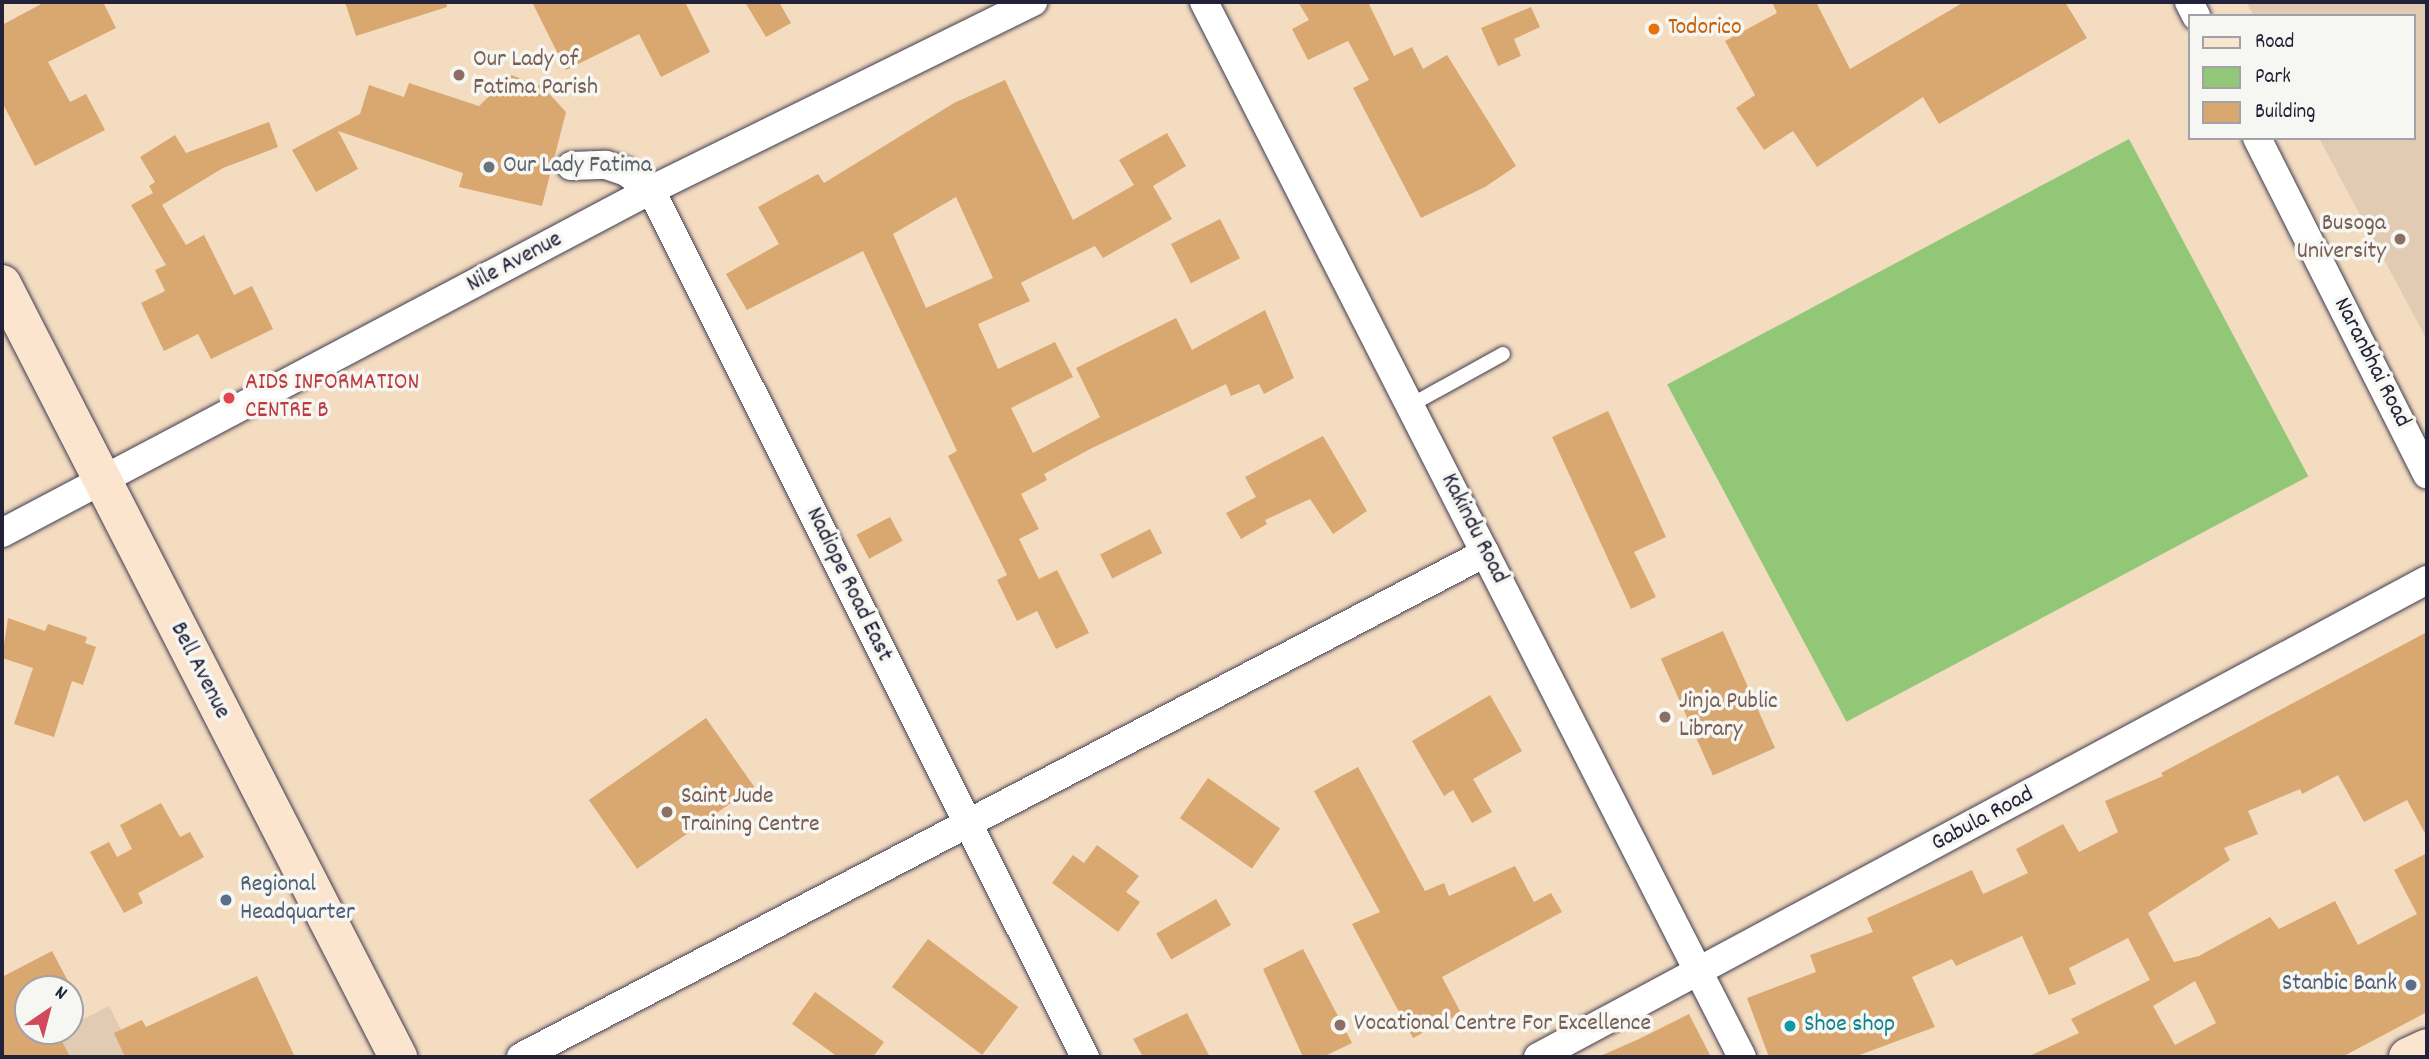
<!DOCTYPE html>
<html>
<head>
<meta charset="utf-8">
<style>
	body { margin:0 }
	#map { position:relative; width:2429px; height:1059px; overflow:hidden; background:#f4dcc1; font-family:Dekko,sans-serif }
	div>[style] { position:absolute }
	.built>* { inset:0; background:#e2cbb3 }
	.green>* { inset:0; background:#93c778; transform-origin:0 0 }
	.building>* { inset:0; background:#d9a870; transform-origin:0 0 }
	.roads { filter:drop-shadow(0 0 2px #423e4f) drop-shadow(0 0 2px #423e4f) }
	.lane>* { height:14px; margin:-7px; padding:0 7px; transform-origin:7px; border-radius:7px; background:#fff }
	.street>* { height:28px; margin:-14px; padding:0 14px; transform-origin:14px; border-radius:14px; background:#fff }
	.secondary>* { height:38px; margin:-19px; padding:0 19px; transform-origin:19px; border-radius:19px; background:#fbe5cf }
	.dots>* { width:19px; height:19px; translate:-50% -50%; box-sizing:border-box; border:4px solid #f6f6f2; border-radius:50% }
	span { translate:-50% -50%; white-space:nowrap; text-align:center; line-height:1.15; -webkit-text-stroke:7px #f6f6f2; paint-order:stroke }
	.food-label { font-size:24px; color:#c56008 }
	.left { translate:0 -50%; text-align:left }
	.education-label { font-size:24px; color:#785e54 }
	.right { translate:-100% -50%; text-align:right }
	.worship-label { font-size:24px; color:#5b616d }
	.street-label { font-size:24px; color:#22223b }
	.health-label { font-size:24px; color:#be3a42 }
	.service-label { font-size:24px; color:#4e5e75 }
	.culture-label { font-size:24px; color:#0d838f }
	.frame { position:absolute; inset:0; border:4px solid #22223b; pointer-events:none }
	.legend { position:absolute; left:2188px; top:14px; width:228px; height:126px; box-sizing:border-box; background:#f6f6f2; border:2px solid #a1a1a9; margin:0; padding:9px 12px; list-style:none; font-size:21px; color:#22223b }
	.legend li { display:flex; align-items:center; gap:14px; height:35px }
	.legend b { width:35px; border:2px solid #a1a1a9 }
	.north { position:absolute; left:14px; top:975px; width:70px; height:70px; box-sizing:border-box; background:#f6f6f2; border:2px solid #a1a1a9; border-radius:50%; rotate:35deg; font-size:19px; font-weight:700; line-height:28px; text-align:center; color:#22223b }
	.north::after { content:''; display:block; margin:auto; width:24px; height:32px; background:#d1495b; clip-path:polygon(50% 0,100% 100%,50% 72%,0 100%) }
</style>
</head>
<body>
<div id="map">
	<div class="built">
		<div style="clip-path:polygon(2246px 2px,2427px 2px,2427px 340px,2319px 138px,2413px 138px,2413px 16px,2254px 16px)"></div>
		<div style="clip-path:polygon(109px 1006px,135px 1057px,7px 1057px,59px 1031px,70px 1031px,70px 1026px)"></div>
	</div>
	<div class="green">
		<div style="left:2129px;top:139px;width:382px;height:523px;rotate:62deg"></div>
	</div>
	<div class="building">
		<div style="clip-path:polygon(45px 2px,103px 2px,116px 28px,48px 62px,70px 102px,86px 94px,105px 130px,35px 166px,2px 102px,2px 25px)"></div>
		<div style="clip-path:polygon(345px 2px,446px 2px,447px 7px,356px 36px)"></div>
		<div style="clip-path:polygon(532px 2px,685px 2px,710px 52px,661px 77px,639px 34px,566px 70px)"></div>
		<div style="clip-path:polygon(745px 2px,779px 2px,791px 23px,766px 37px)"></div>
		<div style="clip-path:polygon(1298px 2px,1368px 2px,1394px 56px,1412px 47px,1423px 69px,1447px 55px,1516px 166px,1485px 187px,1421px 218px,1353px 88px,1369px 80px,1348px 41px,1308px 60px,1292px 29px,1309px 20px)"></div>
		<div style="clip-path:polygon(1772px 2px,1816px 2px,1850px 69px,1964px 2px,2065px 2px,2087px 38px,1939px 124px,1923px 97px,1817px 167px,1793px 131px,1764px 150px,1736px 108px,1755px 95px,1725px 41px,1777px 13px)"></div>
		<div style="clip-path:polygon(1531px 7px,1540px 27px,1514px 39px,1521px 56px,1498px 66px,1481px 28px)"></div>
		<div style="clip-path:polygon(511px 75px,543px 87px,566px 112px,542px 206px,459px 187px,463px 173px,338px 131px,358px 169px,316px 192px,292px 150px,360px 114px,369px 85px,404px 97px,409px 83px,479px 106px)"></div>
		<div style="clip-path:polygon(evenodd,1005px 80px,1073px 220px,1134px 185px,1119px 160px,1167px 133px,1186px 166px,1153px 186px,1172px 219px,1103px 258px,1095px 246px,1026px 280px,1021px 283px,1030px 301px,978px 324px,998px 369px,1055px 342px,1073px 377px,1011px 408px,1033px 453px,1100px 417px,1076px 368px,1176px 318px,1192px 350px,1265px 310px,1294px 378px,1264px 394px,1259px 384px,1231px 396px,1226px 384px,1092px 448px,1044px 474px,1047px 480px,1021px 494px,1039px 529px,1019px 539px,1039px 579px,1057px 570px,1089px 633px,1056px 649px,1037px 611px,1017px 621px,997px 580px,1007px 575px,948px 456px,957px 451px,863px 251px,747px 310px,726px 274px,779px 244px,758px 207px,818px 174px,824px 183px,954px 103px,1005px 80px,956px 197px,993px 278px,926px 308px,893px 234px,956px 197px)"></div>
		<div style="clip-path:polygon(269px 122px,278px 147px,223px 168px,162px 205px,186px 245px,204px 235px,234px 295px,252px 286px,273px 329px,211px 359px,198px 334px,164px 351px,141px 303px,165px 291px,155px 270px,166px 265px,131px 205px,153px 193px,149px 186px,155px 182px,140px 157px,175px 135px,186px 153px)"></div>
		<div style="left:1220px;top:219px;width:44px;height:55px;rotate:63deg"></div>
		<div style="clip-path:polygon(1608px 411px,1666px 537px,1634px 552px,1656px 597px,1631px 609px,1552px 437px)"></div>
		<div style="clip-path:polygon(1323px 436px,1367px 511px,1333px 534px,1310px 499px,1265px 520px,1267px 524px,1241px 539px,1226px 513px,1256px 497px,1245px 477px)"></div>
		<div style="left:890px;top:517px;width:27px;height:38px;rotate:62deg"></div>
		<div style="left:1150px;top:529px;width:27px;height:56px;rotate:63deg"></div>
		<div style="clip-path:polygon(8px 618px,45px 631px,48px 624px,87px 637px,85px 643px,96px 647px,83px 685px,72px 681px,54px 737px,14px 724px,33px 668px,2px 658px)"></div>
		<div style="left:1723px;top:631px;width:128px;height:68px;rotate:66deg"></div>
		<div style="clip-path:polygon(evenodd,2427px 632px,2427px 837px,2407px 800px,2364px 822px,2338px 775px,2302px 794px,2300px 789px,2248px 811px,2258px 834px,2224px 848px,2230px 860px,2148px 913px,2174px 962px,2199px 956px,2270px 917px,2279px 929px,2335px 901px,2358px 945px,2417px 914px,2394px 870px,2427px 853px,2427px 1012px,2342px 1057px,2027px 1057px,2079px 1033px,2071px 1019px,2150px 980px,2128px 938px,2069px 968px,2076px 984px,2049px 995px,2022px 936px,1956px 966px,1952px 959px,1912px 977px,1935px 1027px,1854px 1057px,1769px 1057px,1747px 998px,1816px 972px,1810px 955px,1873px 932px,1867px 918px,1972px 870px,1983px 894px,2028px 873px,2016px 849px,2063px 824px,2079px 852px,2118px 832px,2105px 801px,2163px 776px,2161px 773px,2427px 632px,2195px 981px,2216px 1023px,2175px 1045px,2153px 1006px,2195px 981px)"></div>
		<div style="clip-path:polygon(1490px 695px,1522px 751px,1473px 779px,1492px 812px,1472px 823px,1453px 790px,1444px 796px,1412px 741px)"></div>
		<div style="left:706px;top:718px;width:84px;height:143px;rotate:55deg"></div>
		<div style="clip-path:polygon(1358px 767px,1425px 891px,1444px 883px,1449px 896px,1515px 866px,1534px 902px,1551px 893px,1562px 912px,1442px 977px,1461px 1013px,1413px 1038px,1352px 924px,1380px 912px,1314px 791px)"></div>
		<div style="left:1208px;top:778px;width:88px;height:49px;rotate:35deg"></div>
		<div style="clip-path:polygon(161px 803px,180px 837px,190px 832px,204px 857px,138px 893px,143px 903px,124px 913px,90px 852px,109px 842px,117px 857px,132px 849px,120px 825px)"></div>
		<div style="clip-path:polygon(1097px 845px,1139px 876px,1126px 892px,1140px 902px,1118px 932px,1052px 883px,1073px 855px,1084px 863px)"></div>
		<div style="left:1216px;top:899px;width:30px;height:69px;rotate:60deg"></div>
		<div style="left:928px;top:939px;width:113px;height:60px;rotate:37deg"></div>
		<div style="clip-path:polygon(1303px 949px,1352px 1043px,1323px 1057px,1303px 1057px,1263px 969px)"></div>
		<div style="clip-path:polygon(52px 951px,78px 1000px,70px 1004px,70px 989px,28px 989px,28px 1031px,57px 1031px,70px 1057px,2px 1057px,2px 977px)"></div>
		<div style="clip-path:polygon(257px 976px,295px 1057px,125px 1057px,114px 1033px,142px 1020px,146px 1027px)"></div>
		<div style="clip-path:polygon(815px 992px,884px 1042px,873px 1057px,838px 1057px,792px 1024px)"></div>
		<div style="clip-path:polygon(1187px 1013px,1210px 1057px,1143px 1057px,1133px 1039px)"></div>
		<div style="clip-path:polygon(1689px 1014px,1711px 1057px,1598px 1057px,1639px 1039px)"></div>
	</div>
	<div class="roads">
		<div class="lane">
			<div style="left:1411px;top:405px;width:105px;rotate:-29deg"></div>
		</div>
		<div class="street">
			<div style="left:1204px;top:2px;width:1184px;rotate:62.98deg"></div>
			<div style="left:2189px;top:2px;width:16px;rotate:63deg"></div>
			<div style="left:2257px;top:138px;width:377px;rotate:63.2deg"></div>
			<div style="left:571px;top:166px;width:35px;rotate:-2deg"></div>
			<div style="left:606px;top:165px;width:21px;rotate:19deg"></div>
			<div style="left:626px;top:172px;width:31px;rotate:36deg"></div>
			<div style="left:651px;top:190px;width:970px;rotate:63.41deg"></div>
			<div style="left:2px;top:533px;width:734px;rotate:-27.86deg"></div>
			<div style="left:651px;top:190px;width:426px;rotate:-26.2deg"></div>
			<div style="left:521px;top:1057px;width:1088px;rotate:-27.6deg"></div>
			<div style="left:1538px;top:1057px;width:1009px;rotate:-28.22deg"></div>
		</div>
		<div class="secondary">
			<div style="left:2px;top:284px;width:869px;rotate:62.87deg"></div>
			<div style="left:2408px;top:1057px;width:21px;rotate:-25deg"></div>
		</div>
	</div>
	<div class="dots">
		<div style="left:1654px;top:29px;background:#e8710a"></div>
		<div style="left:459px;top:75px;background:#8d6e63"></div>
		<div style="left:489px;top:167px;background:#6b7280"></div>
		<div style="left:2400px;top:239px;background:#8d6e63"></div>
		<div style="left:229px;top:398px;background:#e0444e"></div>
		<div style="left:1665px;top:717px;background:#8d6e63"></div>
		<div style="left:667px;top:812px;background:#8d6e63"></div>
		<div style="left:226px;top:900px;background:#5c6f8a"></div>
		<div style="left:2411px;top:985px;background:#5c6f8a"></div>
		<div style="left:1340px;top:1025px;background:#8d6e63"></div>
		<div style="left:1790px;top:1026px;background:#0f9aa8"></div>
	</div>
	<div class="food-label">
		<span class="left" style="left:1668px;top:29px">Todorico</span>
	</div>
	<div class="education-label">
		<span class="left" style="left:473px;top:75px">Our Lady of<br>Fatima Parish</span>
		<span class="right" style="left:2386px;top:239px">Busoga<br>University</span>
		<span class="left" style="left:1679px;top:717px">Jinja Public<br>Library</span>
		<span class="left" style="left:681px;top:812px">Saint Jude<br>Training Centre</span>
		<span class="left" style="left:1354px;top:1025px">Vocational Centre For Excellence</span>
	</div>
	<div class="worship-label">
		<span class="left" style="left:503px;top:167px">Our Lady Fatima</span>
	</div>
	<div class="street-label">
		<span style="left:515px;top:263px;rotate:-28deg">Nile Avenue</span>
		<span style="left:2371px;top:363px;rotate:63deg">Naranbhai Road</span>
		<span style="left:1473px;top:529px;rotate:63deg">Kakindu Road</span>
		<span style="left:848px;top:585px;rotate:64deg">Nadiope Road East</span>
		<span style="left:199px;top:671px;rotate:63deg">Bell Avenue</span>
		<span style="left:1983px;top:820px;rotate:-28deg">Gabula Road</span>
	</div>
	<div class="health-label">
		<span class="left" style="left:245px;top:398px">AIDS INFORMATION<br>CENTRE B</span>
	</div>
	<div class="service-label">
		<span class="left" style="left:240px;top:900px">Regional<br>Headquarter</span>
		<span class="right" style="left:2397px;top:985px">Stanbic Bank</span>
	</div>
	<div class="culture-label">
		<span class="left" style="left:1804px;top:1026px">Shoe shop</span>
	</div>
	<div class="frame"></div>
	<ul class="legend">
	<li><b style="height:9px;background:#fbe5cf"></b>Road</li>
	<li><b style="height:19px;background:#93c778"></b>Park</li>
	<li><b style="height:19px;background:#d9a870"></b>Building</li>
	</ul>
	<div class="north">N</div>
</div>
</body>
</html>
